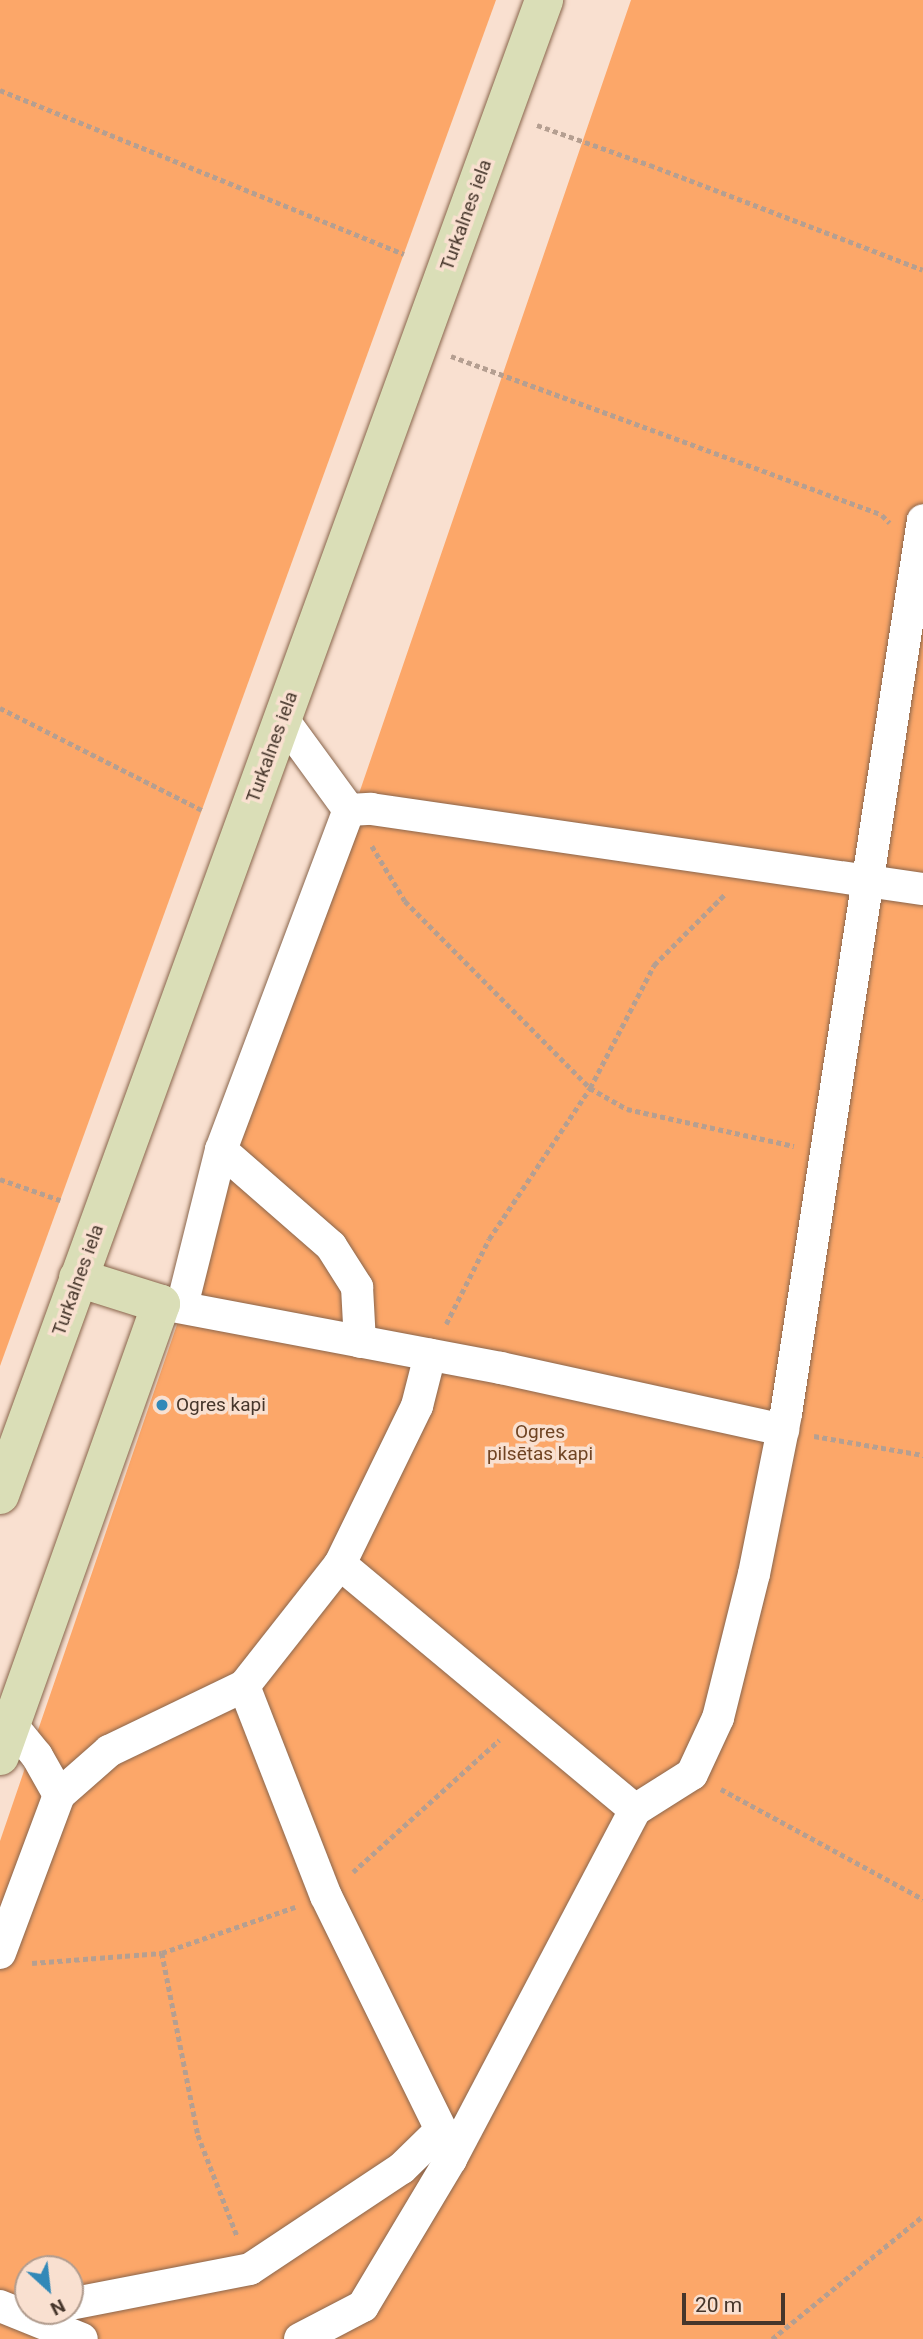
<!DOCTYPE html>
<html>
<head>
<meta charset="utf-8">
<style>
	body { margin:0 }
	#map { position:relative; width:923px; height:2339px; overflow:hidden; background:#f9e0d0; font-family:Roboto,sans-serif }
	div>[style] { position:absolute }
	.green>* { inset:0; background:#fca769 }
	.path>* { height:4.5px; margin-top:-2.25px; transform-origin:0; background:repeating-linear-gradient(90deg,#b59f91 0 5px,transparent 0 8.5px) }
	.roads { filter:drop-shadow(0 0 2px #89654c) drop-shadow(0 0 2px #89654c) }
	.street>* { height:32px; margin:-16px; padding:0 16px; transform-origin:16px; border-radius:16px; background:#fff }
	.secondary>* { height:38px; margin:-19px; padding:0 19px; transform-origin:19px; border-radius:19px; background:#dadeb7 }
	.dots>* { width:19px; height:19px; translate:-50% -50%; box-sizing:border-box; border:4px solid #f9e0d0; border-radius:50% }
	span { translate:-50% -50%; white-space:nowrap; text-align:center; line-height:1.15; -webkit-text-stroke:7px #f9e0d0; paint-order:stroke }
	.street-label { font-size:19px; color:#46362b }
	.poi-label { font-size:19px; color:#46362b }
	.left { translate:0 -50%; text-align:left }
	.park-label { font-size:19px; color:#704423 }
	.north { position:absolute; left:14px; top:2255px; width:70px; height:70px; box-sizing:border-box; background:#f9e0d0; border:2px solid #b19c8e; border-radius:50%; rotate:153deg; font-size:19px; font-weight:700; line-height:28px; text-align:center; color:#46362b }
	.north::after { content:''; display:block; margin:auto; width:24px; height:32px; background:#3289b8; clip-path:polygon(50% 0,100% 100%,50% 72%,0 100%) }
	.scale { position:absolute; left:682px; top:2293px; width:103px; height:32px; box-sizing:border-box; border:4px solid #46362b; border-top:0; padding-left:9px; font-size:21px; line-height:24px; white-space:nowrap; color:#46362b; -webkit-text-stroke:5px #f9e0d0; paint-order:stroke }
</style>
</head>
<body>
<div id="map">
	<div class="green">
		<div style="clip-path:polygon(0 0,496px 0,0 1366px)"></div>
		<div style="clip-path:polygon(evenodd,631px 0,923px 0,923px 2339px,0 2339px,0 1841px,631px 0,28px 2269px,70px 2269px,70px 2311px,28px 2311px,28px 2269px)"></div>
	</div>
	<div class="path">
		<div style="left:0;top:90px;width:436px;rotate:22.1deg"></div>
		<div style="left:537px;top:125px;width:120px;rotate:19.5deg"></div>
		<div style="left:650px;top:165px;width:292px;rotate:21deg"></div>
		<div style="left:451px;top:356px;width:459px;rotate:20.2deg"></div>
		<div style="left:882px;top:515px;width:11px;rotate:45deg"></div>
		<div style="left:0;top:708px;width:226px;rotate:26.8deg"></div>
		<div style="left:372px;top:846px;width:64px;rotate:59deg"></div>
		<div style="left:405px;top:901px;width:263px;rotate:45.3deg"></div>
		<div style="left:590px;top:1088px;width:43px;rotate:29.6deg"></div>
		<div style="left:627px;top:1109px;width:171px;rotate:12.5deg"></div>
		<div style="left:0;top:1179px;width:64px;rotate:19.3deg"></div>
		<div style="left:446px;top:1324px;width:95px;rotate:-63.2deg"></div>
		<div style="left:489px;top:1239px;width:182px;rotate:-56.2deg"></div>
		<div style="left:590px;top:1088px;width:139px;rotate:-62.5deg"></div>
		<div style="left:654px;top:965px;width:100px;rotate:-45deg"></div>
		<div style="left:814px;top:1436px;width:111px;rotate:9.9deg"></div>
		<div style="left:721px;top:1789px;width:230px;rotate:28.6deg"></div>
		<div style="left:353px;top:1872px;width:197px;rotate:-42.1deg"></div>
		<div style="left:162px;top:1953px;width:186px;rotate:78.8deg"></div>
		<div style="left:198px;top:2135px;width:110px;rotate:68.8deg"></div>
		<div style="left:32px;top:1963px;width:130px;rotate:-4.4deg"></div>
		<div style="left:162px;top:1953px;width:141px;rotate:-19.1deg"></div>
		<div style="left:772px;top:2339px;width:195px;rotate:-39.2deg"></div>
	</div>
	<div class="roads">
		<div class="street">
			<div style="left:349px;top:810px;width:22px;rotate:-3deg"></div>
			<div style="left:371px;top:809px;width:558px;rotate:8.25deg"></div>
			<div style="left:221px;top:1150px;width:146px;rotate:41.1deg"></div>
			<div style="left:331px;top:1246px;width:49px;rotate:57.6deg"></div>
			<div style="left:357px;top:1287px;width:55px;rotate:86.9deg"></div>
			<div style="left:162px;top:1304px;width:345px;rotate:10.7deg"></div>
			<div style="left:501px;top:1368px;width:289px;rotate:12.4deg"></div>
			<div style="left:182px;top:1306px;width:161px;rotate:-76deg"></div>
			<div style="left:221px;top:1150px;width:363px;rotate:-69.4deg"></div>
			<div style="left:349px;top:810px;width:114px;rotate:-126.1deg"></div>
			<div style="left:340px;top:1564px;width:384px;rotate:39.8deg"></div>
			<div style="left:244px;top:1686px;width:225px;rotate:68.7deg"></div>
			<div style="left:326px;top:1896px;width:261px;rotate:63.8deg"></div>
			<div style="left:441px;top:2130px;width:31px;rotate:71deg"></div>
			<div style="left:11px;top:1724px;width:41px;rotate:50.9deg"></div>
			<div style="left:37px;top:1756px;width:45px;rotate:60.6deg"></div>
			<div style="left:0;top:1953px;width:169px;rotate:-69.5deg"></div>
			<div style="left:59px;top:1795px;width:67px;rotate:-41.3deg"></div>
			<div style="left:109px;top:1751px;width:150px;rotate:-25.7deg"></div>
			<div style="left:244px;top:1686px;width:155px;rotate:-51.8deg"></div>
			<div style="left:340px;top:1564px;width:176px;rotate:-64deg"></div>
			<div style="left:417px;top:1406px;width:53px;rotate:-75.7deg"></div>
			<div style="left:70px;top:2304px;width:183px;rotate:-11deg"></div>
			<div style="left:250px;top:2269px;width:182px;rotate:-33.6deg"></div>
			<div style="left:402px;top:2168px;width:54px;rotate:-44.3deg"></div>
			<div style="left:0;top:2306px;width:88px;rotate:21.9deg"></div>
			<div style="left:300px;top:2339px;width:71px;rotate:-27.6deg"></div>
			<div style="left:363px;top:2306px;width:171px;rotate:-59.1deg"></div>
			<div style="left:451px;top:2159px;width:395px;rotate:-62.2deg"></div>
			<div style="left:635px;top:1810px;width:67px;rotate:-32.3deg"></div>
			<div style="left:692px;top:1774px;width:62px;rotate:-65.1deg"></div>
			<div style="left:718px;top:1718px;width:148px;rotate:-76deg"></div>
			<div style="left:754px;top:1574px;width:163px;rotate:-78.7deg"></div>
			<div style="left:786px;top:1414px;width:904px;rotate:-81.29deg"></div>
		</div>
		<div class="secondary">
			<div style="left:0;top:1495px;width:1591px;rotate:-70deg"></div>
			<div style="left:0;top:1756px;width:480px;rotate:-70.4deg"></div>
			<div style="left:161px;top:1304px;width:87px;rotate:-162.6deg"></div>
		</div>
	</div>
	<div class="dots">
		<div style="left:162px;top:1405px;background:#3289b8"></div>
	</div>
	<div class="street-label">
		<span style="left:466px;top:215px;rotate:-70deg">Turkalnes iela</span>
		<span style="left:272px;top:747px;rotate:-70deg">Turkalnes iela</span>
		<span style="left:78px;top:1280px;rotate:-70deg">Turkalnes iela</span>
	</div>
	<div class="poi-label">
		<span class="left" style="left:176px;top:1405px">Ogres kapi</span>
	</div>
	<div class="park-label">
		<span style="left:540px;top:1443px">Ogres<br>pilsētas kapi</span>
	</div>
	<div class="north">N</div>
	<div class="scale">20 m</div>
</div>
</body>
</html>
